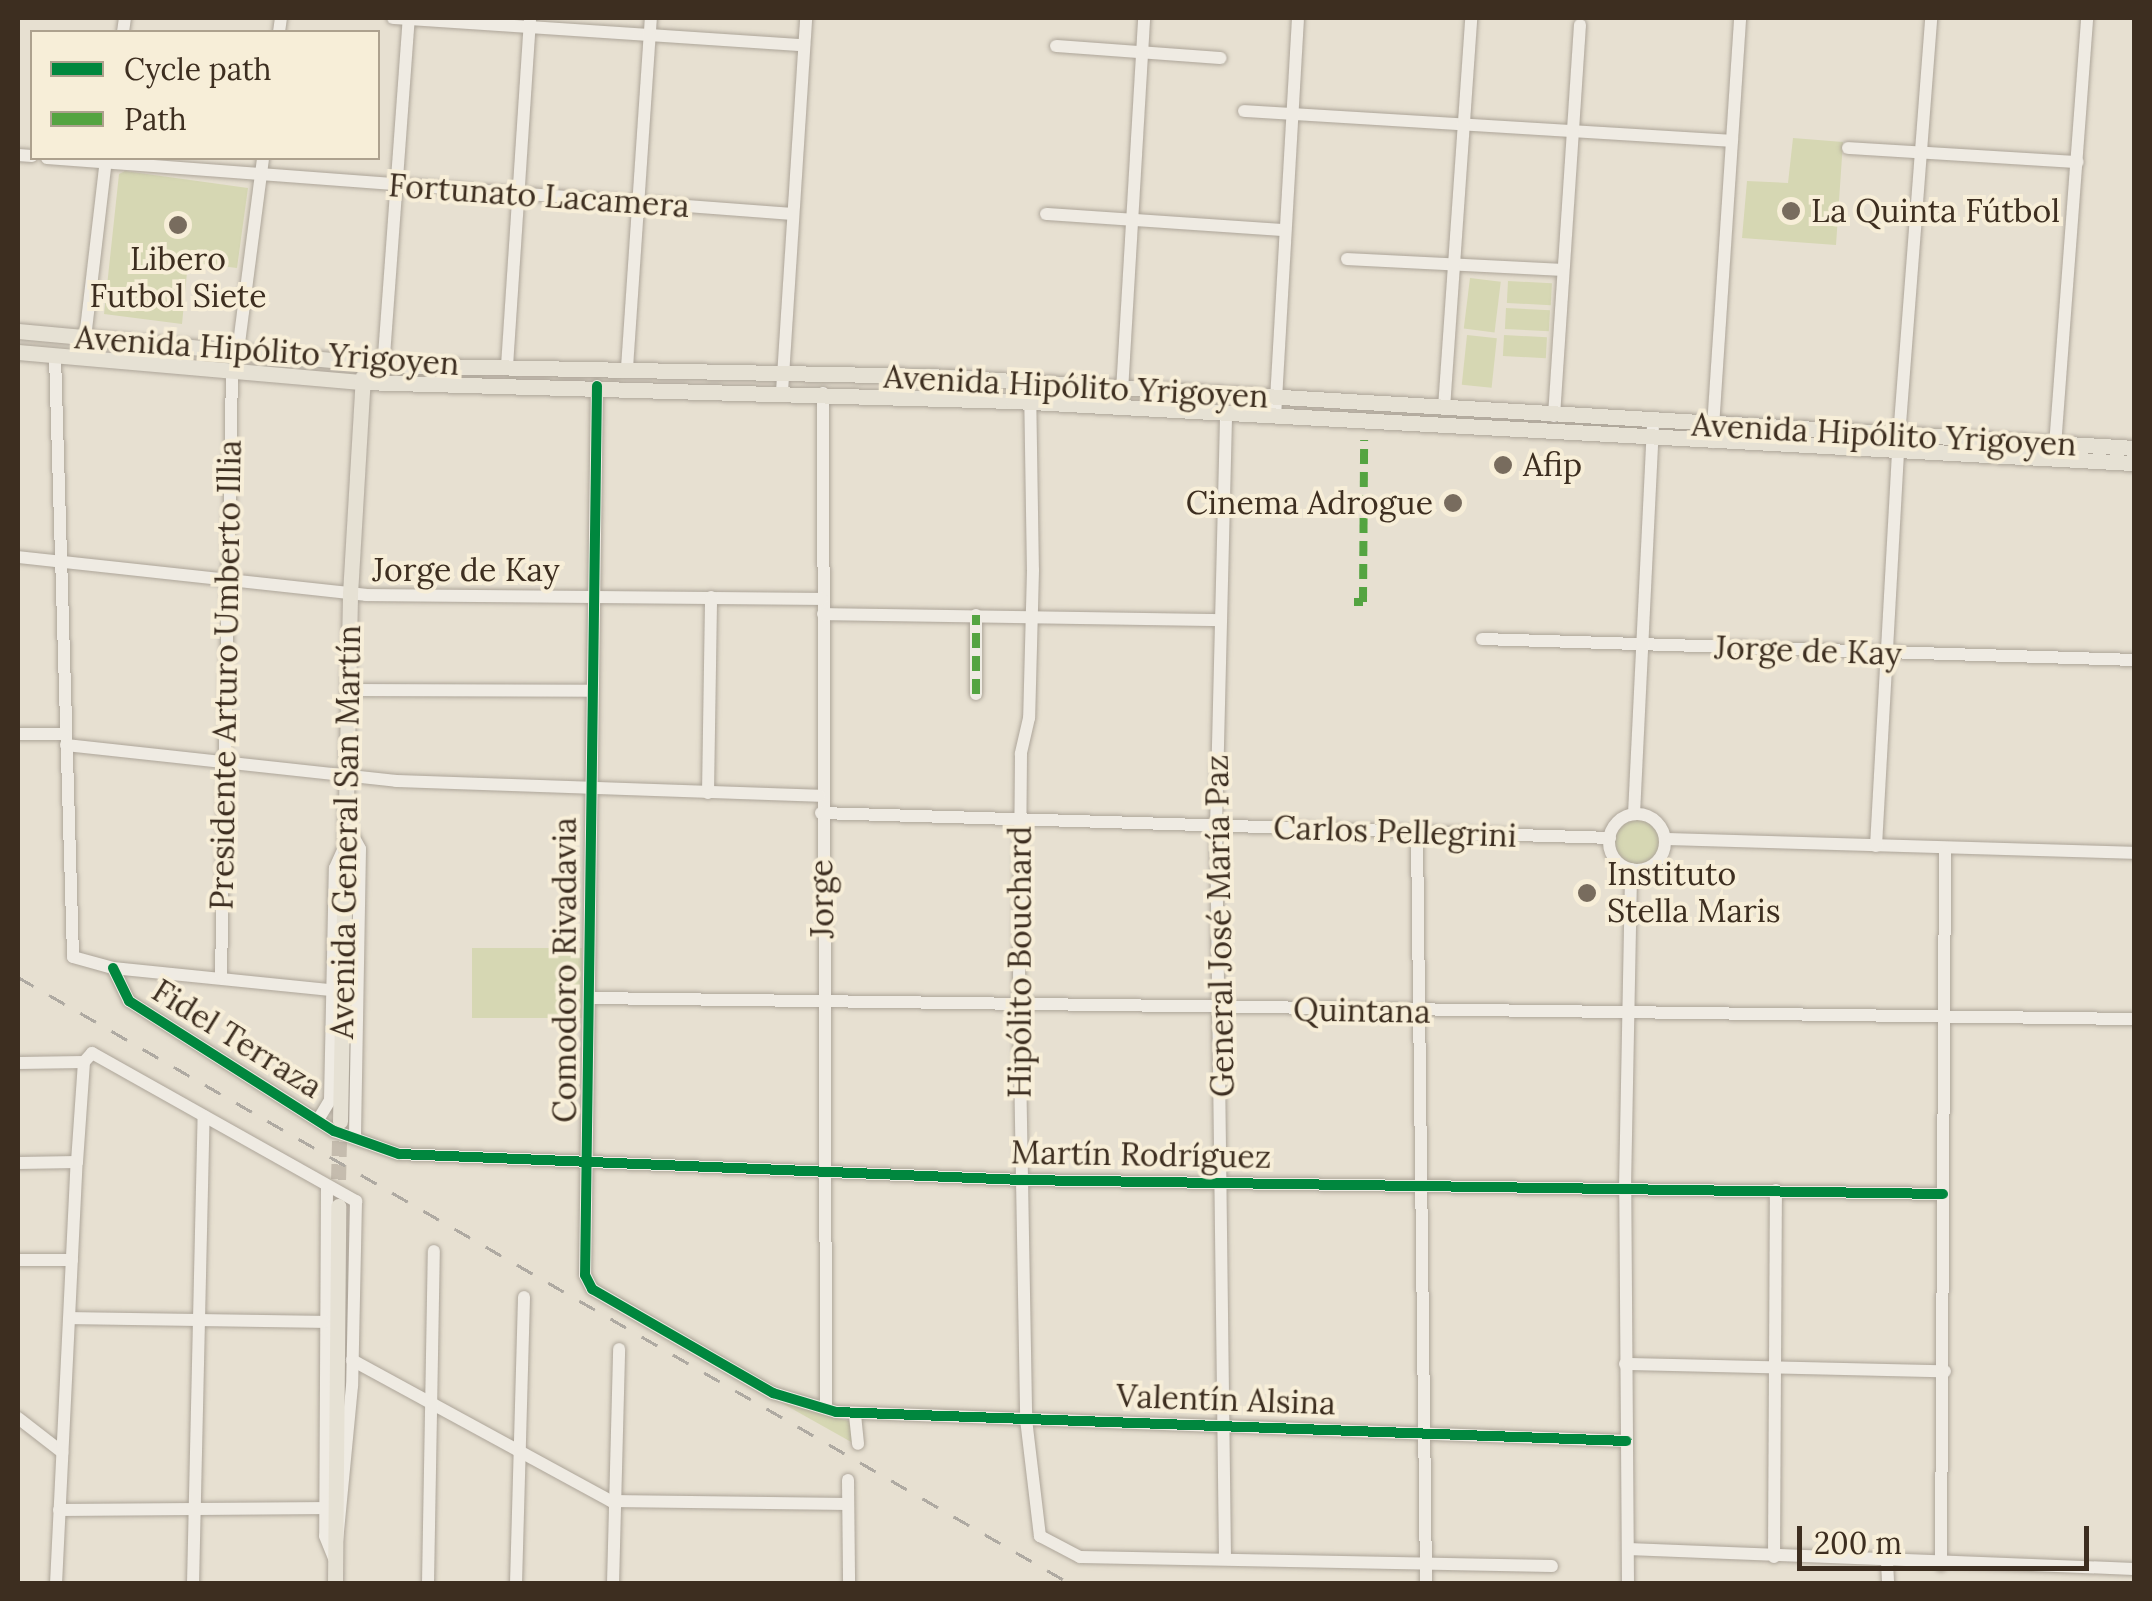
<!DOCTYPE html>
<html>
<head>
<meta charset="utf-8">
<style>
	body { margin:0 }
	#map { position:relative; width:2152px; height:1601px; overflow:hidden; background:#e7e0d1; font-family:Lora,serif }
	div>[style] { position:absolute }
	.green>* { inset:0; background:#d6d7b3; transform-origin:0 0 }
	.round { border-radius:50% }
	.major-tunnel>* { height:15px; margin-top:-7.5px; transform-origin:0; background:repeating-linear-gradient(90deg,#c5bcae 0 15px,transparent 0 23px) }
	.roads { filter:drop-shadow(0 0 2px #ada599) drop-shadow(0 0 2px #ada599) }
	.minor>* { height:12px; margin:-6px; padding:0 6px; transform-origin:6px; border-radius:6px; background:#efebe3 }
	.minor>.ring { margin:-6px; padding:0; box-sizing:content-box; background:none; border:12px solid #efebe3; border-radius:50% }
	.major>* { height:15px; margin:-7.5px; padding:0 7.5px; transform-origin:7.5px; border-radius:7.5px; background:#e6e1d4 }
	.rail>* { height:2.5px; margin-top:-1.25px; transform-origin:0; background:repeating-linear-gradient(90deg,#afaaa2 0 18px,transparent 0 36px) }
	.quiet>* { height:8px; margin-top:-4px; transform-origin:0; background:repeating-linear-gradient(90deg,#54a441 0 15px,transparent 0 23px) }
	.cycleway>* { height:10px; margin:-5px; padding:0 5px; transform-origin:5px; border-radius:5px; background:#00873e }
	.dots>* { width:28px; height:28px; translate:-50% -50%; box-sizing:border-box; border:5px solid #f7eed8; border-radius:50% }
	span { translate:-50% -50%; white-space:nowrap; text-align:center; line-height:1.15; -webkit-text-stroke:8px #f7eed8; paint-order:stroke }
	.street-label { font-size:32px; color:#3d2e20 }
	.poi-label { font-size:32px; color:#3d2e20 }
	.left { translate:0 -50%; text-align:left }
	.right { translate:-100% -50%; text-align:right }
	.frame { position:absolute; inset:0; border:20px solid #3d2e20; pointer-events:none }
	.legend { position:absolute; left:30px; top:30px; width:350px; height:130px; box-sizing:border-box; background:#f7eed8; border:2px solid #ada18e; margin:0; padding:12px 18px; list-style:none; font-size:30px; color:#3d2e20 }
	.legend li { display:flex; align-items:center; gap:20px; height:50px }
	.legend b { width:50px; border:2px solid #ada18e }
	.scale { position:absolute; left:1797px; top:1526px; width:292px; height:45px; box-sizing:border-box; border:5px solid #3d2e20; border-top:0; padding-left:12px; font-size:30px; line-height:35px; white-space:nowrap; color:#3d2e20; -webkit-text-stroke:8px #f7eed8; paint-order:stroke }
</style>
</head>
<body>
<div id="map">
	<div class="green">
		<div style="clip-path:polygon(1793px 138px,1843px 142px,1836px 245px,1742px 238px,1747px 181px,1788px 183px)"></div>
		<div style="clip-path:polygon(125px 171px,248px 188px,237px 268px,188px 262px,182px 324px,104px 314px,119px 174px)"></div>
		<div style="left:1470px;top:278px;width:31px;height:51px;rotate:7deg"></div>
		<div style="left:1508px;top:281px;width:44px;height:22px;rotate:3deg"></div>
		<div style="left:1506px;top:308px;width:44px;height:21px;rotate:3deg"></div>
		<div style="left:1467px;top:335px;width:30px;height:50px;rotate:6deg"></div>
		<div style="left:1504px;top:335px;width:43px;height:21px;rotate:3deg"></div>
		<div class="round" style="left:1615px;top:820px;width:46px;height:46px"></div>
		<div style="left:472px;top:948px;width:110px;height:70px"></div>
		<div style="clip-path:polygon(780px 1402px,849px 1421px,853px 1443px)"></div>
	</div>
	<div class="major-tunnel">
		<div style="left:338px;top:1202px;width:81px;rotate:-88.6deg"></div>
	</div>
	<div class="roads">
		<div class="minor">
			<div style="left:393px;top:18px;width:412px;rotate:3.8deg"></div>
			<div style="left:123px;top:32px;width:14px;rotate:-82deg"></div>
			<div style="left:279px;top:32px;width:14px;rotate:-82deg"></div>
			<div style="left:1056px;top:46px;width:165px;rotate:4.2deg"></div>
			<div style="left:1244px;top:111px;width:489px;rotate:3.5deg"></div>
			<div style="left:1848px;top:148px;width:230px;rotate:3.5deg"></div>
			<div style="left:18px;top:155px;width:14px;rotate:4deg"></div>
			<div style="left:47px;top:158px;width:748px;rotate:4.29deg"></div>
			<div style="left:1046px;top:214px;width:238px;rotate:3.9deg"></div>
			<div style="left:1347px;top:259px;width:216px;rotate:2.9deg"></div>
			<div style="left:85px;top:338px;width:181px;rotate:-83.3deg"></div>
			<div style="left:238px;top:351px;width:195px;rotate:-82.6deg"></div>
			<div style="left:55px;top:356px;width:601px;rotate:88.28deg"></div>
			<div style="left:73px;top:957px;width:41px;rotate:15.4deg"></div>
			<div style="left:113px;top:968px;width:219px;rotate:5.8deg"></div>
			<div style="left:507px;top:366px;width:349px;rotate:-86.2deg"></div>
			<div style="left:627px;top:368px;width:351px;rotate:-86.1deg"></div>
			<div style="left:382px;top:383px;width:366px;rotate:-85.8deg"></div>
			<div style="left:1030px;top:384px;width:186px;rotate:89.1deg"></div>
			<div style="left:1033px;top:570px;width:148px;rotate:91.5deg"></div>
			<div style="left:1029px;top:718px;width:37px;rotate:103deg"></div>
			<div style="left:1021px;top:754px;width:253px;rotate:90.5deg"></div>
			<div style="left:1019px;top:1007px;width:412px;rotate:89deg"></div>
			<div style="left:1026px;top:1419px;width:118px;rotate:83.2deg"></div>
			<div style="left:1040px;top:1536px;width:45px;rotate:27.7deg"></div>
			<div style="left:1080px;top:1557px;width:472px;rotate:1.1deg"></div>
			<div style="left:597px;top:386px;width:889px;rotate:90.77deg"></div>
			<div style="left:585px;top:1275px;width:16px;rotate:63deg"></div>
			<div style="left:592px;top:1289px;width:209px;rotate:29.9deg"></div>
			<div style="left:773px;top:1393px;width:66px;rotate:16.8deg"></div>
			<div style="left:836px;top:1412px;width:791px;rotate:2.1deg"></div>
			<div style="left:782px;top:392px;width:375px;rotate:-86.3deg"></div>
			<div style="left:823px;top:393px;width:1012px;rotate:89.83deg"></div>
			<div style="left:1121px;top:408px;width:391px;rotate:-86.6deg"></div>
			<div style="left:1444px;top:408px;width:391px;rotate:-86deg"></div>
			<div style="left:1554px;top:416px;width:392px;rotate:-86.2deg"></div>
			<div style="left:1275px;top:417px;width:400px;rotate:-86.7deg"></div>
			<div style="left:1899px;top:437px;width:420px;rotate:-85.6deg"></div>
			<div style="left:1712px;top:442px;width:425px;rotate:-86.2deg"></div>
			<div style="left:2055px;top:446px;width:429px;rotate:-85.7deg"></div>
			<div style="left:18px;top:557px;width:350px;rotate:6.2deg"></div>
			<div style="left:366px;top:595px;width:456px;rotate:0.5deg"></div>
			<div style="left:823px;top:614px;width:398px;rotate:0.9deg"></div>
			<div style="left:1482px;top:639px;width:652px;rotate:1.84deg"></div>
			<div style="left:350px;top:690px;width:241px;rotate:0.2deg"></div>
			<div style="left:976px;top:694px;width:79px;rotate:-90deg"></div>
			<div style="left:18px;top:734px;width:47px"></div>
			<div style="left:66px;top:745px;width:332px;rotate:6.2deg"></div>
			<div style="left:396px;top:781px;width:424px;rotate:2deg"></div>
			<div style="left:708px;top:793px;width:196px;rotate:-89.1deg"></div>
			<div style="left:821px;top:813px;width:789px;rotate:1.81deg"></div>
			<div style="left:1634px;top:814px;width:387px;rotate:-87.2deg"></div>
			<div class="ring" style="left:1609px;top:814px;width:44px;height:44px"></div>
			<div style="left:348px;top:827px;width:25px;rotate:61deg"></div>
			<div style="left:360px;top:849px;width:289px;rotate:91deg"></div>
			<div style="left:1417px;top:834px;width:750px;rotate:89.31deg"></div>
			<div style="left:1665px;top:839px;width:469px;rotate:1.7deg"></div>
			<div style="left:1876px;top:846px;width:394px;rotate:-86.8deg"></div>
			<div style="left:113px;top:968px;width:37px;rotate:64deg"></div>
			<div style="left:129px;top:1001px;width:243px;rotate:32.4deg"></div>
			<div style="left:334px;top:1131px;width:69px;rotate:19.5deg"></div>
			<div style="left:399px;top:1154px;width:624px;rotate:2.39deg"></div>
			<div style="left:1022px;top:1180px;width:921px;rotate:0.87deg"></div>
			<div style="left:221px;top:977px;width:605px;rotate:-88.96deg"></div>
			<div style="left:590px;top:998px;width:1544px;rotate:0.78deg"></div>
			<div style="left:18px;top:1063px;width:66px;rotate:-0.9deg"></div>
			<div style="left:318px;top:1120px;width:23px;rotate:-59deg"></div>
			<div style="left:330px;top:1100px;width:232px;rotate:-88.8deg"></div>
			<div style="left:335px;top:868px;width:22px;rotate:-66deg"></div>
			<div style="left:18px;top:1163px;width:59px;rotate:-1deg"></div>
			<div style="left:327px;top:1187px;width:349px;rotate:90.3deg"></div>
			<div style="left:325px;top:1536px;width:24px;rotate:68deg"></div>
			<div style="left:18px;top:1260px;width:54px"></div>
			<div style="left:71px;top:1318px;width:253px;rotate:0.9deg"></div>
			<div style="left:352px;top:1360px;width:295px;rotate:28.6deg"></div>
			<div style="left:611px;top:1501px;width:237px;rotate:0.7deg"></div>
			<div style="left:1625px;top:1364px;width:320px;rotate:1.3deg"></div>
			<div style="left:855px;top:1415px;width:29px;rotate:84deg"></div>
			<div style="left:18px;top:1418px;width:56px;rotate:37.7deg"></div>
			<div style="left:848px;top:1480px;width:104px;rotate:89.4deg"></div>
			<div style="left:59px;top:1510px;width:274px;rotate:-0.4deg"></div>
			<div style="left:1628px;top:1549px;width:506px;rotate:2.26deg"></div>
			<div style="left:1774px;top:1557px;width:367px;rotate:-89.7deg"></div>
			<div style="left:1225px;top:1559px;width:732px;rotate:-90.7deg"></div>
			<div style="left:1216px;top:827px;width:413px;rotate:-88.6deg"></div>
			<div style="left:1887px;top:1562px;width:22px;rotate:87deg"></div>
			<div style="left:1941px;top:1565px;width:714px;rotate:-89.68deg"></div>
			<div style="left:56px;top:1584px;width:423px;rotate:-87.2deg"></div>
			<div style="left:77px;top:1162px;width:100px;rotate:-86deg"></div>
			<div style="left:84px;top:1062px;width:12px;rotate:-48deg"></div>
			<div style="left:92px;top:1053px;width:303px;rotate:29.3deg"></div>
			<div style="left:356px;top:1201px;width:185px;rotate:91.2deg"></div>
			<div style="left:352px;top:1386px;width:158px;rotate:95.5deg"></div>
			<div style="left:193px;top:1584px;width:468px;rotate:-88.7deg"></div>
			<div style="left:428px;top:1584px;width:333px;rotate:-89deg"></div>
			<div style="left:516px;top:1584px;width:287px;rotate:-88.4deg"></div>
			<div style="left:613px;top:1584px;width:235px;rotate:-88.5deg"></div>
			<div style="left:1628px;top:1584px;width:396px;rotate:-90.4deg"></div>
			<div style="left:1625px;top:1188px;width:319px;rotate:-88.9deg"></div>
		</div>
		<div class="major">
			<div style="left:18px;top:331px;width:369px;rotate:5.3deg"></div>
			<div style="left:385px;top:365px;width:545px;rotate:1.16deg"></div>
			<div style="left:930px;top:376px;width:1206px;rotate:3.42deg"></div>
			<div style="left:18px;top:352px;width:344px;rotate:5deg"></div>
			<div style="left:361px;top:382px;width:652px;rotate:1.67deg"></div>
			<div style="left:1013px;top:401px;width:1123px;rotate:3.17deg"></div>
			<div style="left:340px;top:1121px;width:527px;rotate:-88.91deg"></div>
			<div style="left:350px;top:594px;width:218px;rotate:-86.6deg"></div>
			<div style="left:335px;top:1584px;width:378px;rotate:-89.5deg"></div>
		</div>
	</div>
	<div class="rail">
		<div style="left:18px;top:977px;width:1215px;rotate:29.96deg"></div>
	</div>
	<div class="quiet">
		<div style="left:1354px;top:602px;width:9px"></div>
		<div style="left:1363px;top:602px;width:162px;rotate:-89.6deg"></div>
		<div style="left:976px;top:694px;width:79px;rotate:-90deg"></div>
	</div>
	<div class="cycleway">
		<div style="left:597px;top:386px;width:889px;rotate:90.77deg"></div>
		<div style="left:585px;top:1275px;width:16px;rotate:63deg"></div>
		<div style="left:592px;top:1289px;width:209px;rotate:29.9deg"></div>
		<div style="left:773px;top:1393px;width:66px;rotate:16.8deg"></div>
		<div style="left:836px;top:1412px;width:791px;rotate:2.1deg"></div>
		<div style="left:113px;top:968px;width:37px;rotate:64deg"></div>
		<div style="left:129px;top:1001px;width:243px;rotate:32.4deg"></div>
		<div style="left:334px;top:1131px;width:69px;rotate:19.5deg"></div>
		<div style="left:399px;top:1154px;width:624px;rotate:2.39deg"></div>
		<div style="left:1022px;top:1180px;width:921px;rotate:0.87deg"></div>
	</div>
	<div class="dots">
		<div style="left:1791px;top:211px;background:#786c5e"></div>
		<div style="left:178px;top:225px;background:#786c5e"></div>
		<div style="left:1503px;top:465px;background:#786c5e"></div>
		<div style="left:1453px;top:503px;background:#786c5e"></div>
		<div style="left:1587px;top:893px;background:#786c5e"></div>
	</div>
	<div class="street-label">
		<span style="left:539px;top:196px;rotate:4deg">Fortunato Lacamera</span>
		<span style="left:267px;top:351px;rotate:4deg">Avenida Hipólito Yrigoyen</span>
		<span style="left:1076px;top:387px;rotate:3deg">Avenida Hipólito Yrigoyen</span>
		<span style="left:1884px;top:435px;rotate:3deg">Avenida Hipólito Yrigoyen</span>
		<span style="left:466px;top:570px">Jorge de Kay</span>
		<span style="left:1808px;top:651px;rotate:2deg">Jorge de Kay</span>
		<span style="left:226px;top:675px;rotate:-89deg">Presidente Arturo Umberto Illia</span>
		<span style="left:346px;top:832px;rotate:-89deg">Avenida General San Martín</span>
		<span style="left:1395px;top:832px;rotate:2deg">Carlos Pellegrini</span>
		<span style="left:822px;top:899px;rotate:-91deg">Jorge</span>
		<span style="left:1220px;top:926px;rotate:-91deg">General José María Paz</span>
		<span style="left:1020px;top:962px;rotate:-90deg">Hipólito Bouchard</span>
		<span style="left:565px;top:970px;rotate:-90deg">Comodoro Rivadavia</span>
		<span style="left:1362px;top:1011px;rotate:1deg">Quintana</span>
		<span style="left:237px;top:1039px;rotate:32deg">Fidel Terraza</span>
		<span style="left:1141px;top:1155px;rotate:1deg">Martín Rodríguez</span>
		<span style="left:1226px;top:1400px;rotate:2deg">Valentín Alsina</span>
	</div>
	<div class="poi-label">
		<span class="left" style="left:1811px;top:211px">La Quinta Fútbol</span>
		<span style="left:178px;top:278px">Libero<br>Futbol Siete</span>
		<span class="left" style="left:1523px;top:465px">Afip</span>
		<span class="right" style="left:1433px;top:503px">Cinema Adrogue</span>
		<span class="left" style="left:1607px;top:893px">Instituto<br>Stella Maris</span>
	</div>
	<div class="frame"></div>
	<ul class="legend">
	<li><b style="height:12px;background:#00873e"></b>Cycle path</li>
	<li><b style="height:12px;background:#54a441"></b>Path</li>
	</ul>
	<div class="scale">200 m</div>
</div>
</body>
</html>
